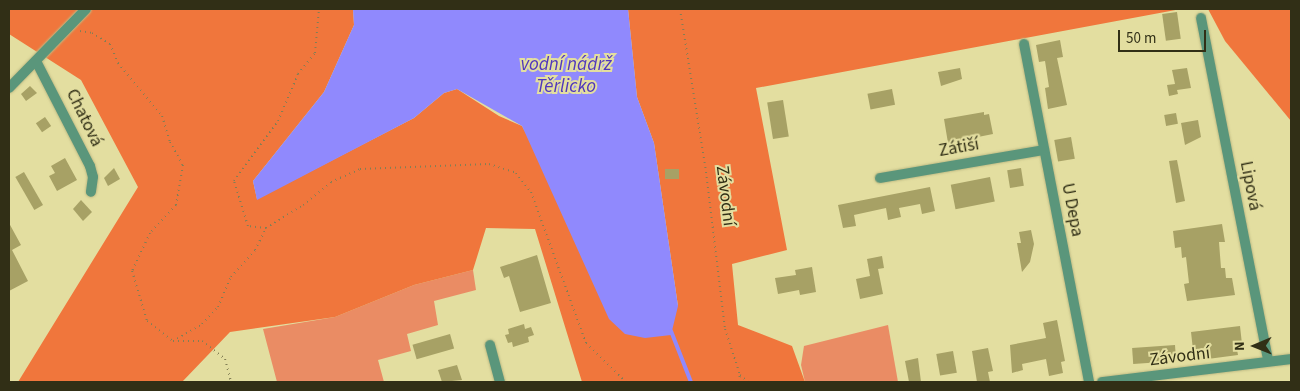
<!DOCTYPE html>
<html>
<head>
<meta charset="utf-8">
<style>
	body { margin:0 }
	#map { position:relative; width:1300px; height:391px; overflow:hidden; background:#e3dea0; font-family:"Source Sans 3",sans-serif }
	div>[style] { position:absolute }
	.green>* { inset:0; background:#ea8c64 }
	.forest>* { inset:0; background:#f0763c }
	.water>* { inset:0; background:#9089fd }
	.stream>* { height:4px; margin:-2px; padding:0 2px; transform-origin:2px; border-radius:2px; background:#9089fd }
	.building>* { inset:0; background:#a7a165; transform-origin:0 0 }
	.path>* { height:2px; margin-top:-1px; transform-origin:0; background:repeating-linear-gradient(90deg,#827e54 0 1px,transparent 0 5px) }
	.roads { filter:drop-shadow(0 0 1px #bfbb84) drop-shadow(0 0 1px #bfbb84) }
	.minor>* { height:10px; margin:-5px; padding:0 5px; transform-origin:5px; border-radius:5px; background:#5a967b }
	span { translate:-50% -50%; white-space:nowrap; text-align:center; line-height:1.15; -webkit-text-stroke:4px #e3dea0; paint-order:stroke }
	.street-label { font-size:18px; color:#312f16 }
	.water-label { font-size:19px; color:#5037bc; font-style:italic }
	.frame { position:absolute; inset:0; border:10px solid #312f16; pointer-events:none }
	.north { position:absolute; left:1230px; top:321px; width:50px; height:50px; -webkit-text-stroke:4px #e3dea0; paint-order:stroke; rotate:269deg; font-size:14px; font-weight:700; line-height:20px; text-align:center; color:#312f16 }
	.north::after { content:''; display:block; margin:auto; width:18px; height:22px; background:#312f16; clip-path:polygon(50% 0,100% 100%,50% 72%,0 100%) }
	.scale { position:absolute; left:1118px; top:30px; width:88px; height:22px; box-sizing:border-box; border:2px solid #312f16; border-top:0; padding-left:6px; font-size:15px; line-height:18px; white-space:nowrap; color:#312f16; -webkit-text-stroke:4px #e3dea0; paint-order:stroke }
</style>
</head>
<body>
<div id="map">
	<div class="green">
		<div style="clip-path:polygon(473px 270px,476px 290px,434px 301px,438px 325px,407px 334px,411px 351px,378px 360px,384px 382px,277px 382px,263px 329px,335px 317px,414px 285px)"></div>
		<div style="clip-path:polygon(888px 325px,898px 382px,805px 382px,801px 365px,804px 346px)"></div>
	</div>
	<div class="forest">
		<div style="clip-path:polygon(9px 9px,353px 9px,354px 25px,324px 92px,253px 181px,257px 199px,414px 118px,444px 93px,457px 89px,499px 116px,522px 126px,536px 152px,678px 306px,654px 143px,637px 97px,628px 9px,1181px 9px,756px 88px,787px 250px,732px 264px,738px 325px,792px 346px,805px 382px,582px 382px,535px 229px,486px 228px,473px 270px,414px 285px,335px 317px,230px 332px,182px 382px,18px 382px,138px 187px,81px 80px,9px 34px)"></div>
		<div style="clip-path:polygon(1208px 9px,1291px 9px,1291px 121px,1225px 41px)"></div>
	</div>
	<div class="water">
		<div style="clip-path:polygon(353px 9px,628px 9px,637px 97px,654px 143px,678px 306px,671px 335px,645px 338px,625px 334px,609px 319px,522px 126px,457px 89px,444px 93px,414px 118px,257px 200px,253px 181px,324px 92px,354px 25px)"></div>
	</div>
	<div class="stream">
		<div style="left:671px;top:331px;width:55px;rotate:68.6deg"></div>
	</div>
	<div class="building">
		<div style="left:1177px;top:12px;width:27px;height:15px;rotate:82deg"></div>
		<div style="clip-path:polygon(1060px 40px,1063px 57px,1057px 58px,1067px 105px,1048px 109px,1045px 88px,1049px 87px,1045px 61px,1039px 62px,1036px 45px)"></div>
		<div style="clip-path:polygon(960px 68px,962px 79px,941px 86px,938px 72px)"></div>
		<div style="clip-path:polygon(1187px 68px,1191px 88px,1177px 90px,1178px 94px,1169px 96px,1167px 85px,1175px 84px,1172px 70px)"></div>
		<div style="clip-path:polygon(30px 86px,37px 93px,26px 101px,21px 94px)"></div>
		<div style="left:892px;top:89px;width:16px;height:25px;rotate:79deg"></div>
		<div style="left:783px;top:100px;width:37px;height:16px;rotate:81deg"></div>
		<div style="clip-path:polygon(984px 112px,984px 115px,989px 114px,993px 134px,948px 143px,944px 119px)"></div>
		<div style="left:1176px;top:113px;width:11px;height:12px;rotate:80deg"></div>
		<div style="left:45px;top:117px;width:11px;height:11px;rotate:56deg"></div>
		<div style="clip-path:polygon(1198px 120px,1201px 137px,1185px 145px,1181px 123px)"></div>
		<div style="left:1071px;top:137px;width:22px;height:17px;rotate:80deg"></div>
		<div style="clip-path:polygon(65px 158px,77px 180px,57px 191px,49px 176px,55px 173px,51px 166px)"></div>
		<div style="clip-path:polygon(1177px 160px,1185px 201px,1176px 203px,1169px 161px)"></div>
		<div style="clip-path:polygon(114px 168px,120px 179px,108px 186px,104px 178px)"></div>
		<div style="left:1021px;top:168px;width:18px;height:14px;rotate:81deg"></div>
		<div style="left:679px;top:169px;width:10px;height:14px;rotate:90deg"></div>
		<div style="left:24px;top:172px;width:38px;height:10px;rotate:60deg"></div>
		<div style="left:990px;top:177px;width:25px;height:40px;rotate:79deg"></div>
		<div style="clip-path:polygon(930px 187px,935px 211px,922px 214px,920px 204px,899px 208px,901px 217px,888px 220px,886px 208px,854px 215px,856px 226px,843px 228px,838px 205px)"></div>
		<div style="clip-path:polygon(81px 200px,92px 212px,83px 221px,73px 209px)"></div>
		<div style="clip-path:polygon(9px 223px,21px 245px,12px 250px,28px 281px,9px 291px)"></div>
		<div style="clip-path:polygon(1222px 224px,1225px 242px,1219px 242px,1221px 268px,1225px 268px,1226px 278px,1232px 278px,1235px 295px,1187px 301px,1184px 284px,1189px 283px,1186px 257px,1182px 258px,1181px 247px,1175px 248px,1173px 231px)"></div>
		<div style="clip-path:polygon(1031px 230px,1034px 244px,1030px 262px,1022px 272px,1017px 243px,1021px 243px,1019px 232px)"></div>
		<div style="clip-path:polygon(537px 255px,551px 303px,520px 312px,509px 276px,504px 278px,500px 267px)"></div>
		<div style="clip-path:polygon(882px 256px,884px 268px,878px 269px,883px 294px,860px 299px,856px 279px,870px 276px,867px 259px)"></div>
		<div style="clip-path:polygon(812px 267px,816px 292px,800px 295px,799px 290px,778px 294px,775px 278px,796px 275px,795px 270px)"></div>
		<div style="clip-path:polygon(1057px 320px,1065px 361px,1061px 362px,1063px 373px,1049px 376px,1046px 359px,1022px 364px,1023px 370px,1012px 373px,1010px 345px,1046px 338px,1043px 323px)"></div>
		<div style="clip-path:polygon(524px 324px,525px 329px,531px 327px,534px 335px,528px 337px,529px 342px,513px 347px,512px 342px,508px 343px,505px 335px,509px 334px,508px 329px)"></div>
		<div style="clip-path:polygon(1240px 326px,1242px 344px,1236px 344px,1238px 355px,1200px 360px,1199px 349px,1193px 350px,1191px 332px)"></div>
		<div style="left:450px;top:334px;width:15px;height:39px;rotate:74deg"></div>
		<div style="left:1175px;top:345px;width:16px;height:43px;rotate:86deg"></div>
		<div style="clip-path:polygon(988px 348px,993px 371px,988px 372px,990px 382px,977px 382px,972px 351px)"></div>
		<div style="left:953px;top:351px;width:22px;height:17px;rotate:80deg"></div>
		<div style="clip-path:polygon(918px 358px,921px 382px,909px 382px,905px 361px)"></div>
		<div style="clip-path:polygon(457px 365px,462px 380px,442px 382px,438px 370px)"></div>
	</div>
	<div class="path">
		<div style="left:680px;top:9px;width:165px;rotate:80.9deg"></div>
		<div style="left:706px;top:172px;width:158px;rotate:83.1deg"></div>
		<div style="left:725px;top:329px;width:48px;rotate:71.9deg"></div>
		<div style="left:740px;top:375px;width:11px;rotate:41deg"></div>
		<div style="left:80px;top:31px;width:12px;rotate:9deg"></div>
		<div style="left:92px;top:33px;width:21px;rotate:31deg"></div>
		<div style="left:110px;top:44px;width:21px;rotate:67deg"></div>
		<div style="left:118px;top:63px;width:69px;rotate:50.3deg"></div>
		<div style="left:162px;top:116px;width:27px;rotate:73deg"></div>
		<div style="left:170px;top:142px;width:26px;rotate:61deg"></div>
		<div style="left:183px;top:165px;width:41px;rotate:99.9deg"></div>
		<div style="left:176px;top:205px;width:38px;rotate:133deg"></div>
		<div style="left:150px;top:233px;width:42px;rotate:115.3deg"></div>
		<div style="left:132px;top:271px;width:52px;rotate:73.3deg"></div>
		<div style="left:147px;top:321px;width:33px;rotate:38deg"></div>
		<div style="left:173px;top:341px;width:29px"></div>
		<div style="left:202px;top:341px;width:29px;rotate:38deg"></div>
		<div style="left:225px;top:359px;width:24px;rotate:75deg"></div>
		<div style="left:266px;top:228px;width:18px;rotate:-174deg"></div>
		<div style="left:248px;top:226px;width:47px;rotate:-107.3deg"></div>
		<div style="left:234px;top:181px;width:74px;rotate:-53.7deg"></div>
		<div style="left:278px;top:121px;width:51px;rotate:-66.9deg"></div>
		<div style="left:298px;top:74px;width:27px;rotate:-51deg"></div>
		<div style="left:315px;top:53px;width:44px;rotate:-84.8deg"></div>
		<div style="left:173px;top:341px;width:34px;rotate:-30deg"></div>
		<div style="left:202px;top:324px;width:23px;rotate:-47deg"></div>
		<div style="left:218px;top:307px;width:33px;rotate:-67deg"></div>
		<div style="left:231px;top:277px;width:36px;rotate:-48deg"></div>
		<div style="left:255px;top:250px;width:25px;rotate:-63deg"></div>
		<div style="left:266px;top:228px;width:44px;rotate:-31.9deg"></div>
		<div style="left:303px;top:205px;width:36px;rotate:-39deg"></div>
		<div style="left:331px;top:182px;width:32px;rotate:-24deg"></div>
		<div style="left:360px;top:169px;width:129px;rotate:-2.2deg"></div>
		<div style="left:489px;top:164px;width:28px;rotate:18deg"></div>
		<div style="left:516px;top:173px;width:24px;rotate:52deg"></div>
		<div style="left:531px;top:192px;width:161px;rotate:70deg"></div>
		<div style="left:586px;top:343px;width:56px;rotate:44.3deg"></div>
		<div style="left:738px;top:382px;width:7px;rotate:-74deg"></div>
	</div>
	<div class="roads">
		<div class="minor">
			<div style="left:1201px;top:18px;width:349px;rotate:78.9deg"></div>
			<div style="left:1024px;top:44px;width:344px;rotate:79.1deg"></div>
			<div style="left:36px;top:61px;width:118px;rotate:62.8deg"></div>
			<div style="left:90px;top:166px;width:11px;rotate:75deg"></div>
			<div style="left:93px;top:177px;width:15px;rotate:98deg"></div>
			<div style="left:9px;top:88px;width:110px;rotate:-45.7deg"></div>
			<div style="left:880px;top:178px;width:165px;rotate:-9.7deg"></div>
			<div style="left:490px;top:345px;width:38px;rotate:75deg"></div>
			<div style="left:1102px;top:382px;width:190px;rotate:-6.9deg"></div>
		</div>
	</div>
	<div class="street-label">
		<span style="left:84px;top:118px;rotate:64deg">Chatová</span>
		<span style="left:959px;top:148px;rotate:-10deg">Zátiší</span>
		<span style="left:1250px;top:186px;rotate:79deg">Lipová</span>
		<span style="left:725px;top:196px;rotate:83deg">Závodní</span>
		<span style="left:1072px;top:210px;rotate:79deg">U Depa</span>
		<span style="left:1180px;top:357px;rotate:-7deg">Závodní</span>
	</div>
	<div class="water-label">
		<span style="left:566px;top:76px">vodní nádrž<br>Těrlicko</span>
	</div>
	<div class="frame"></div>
	<div class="north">N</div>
	<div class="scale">50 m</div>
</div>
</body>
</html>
